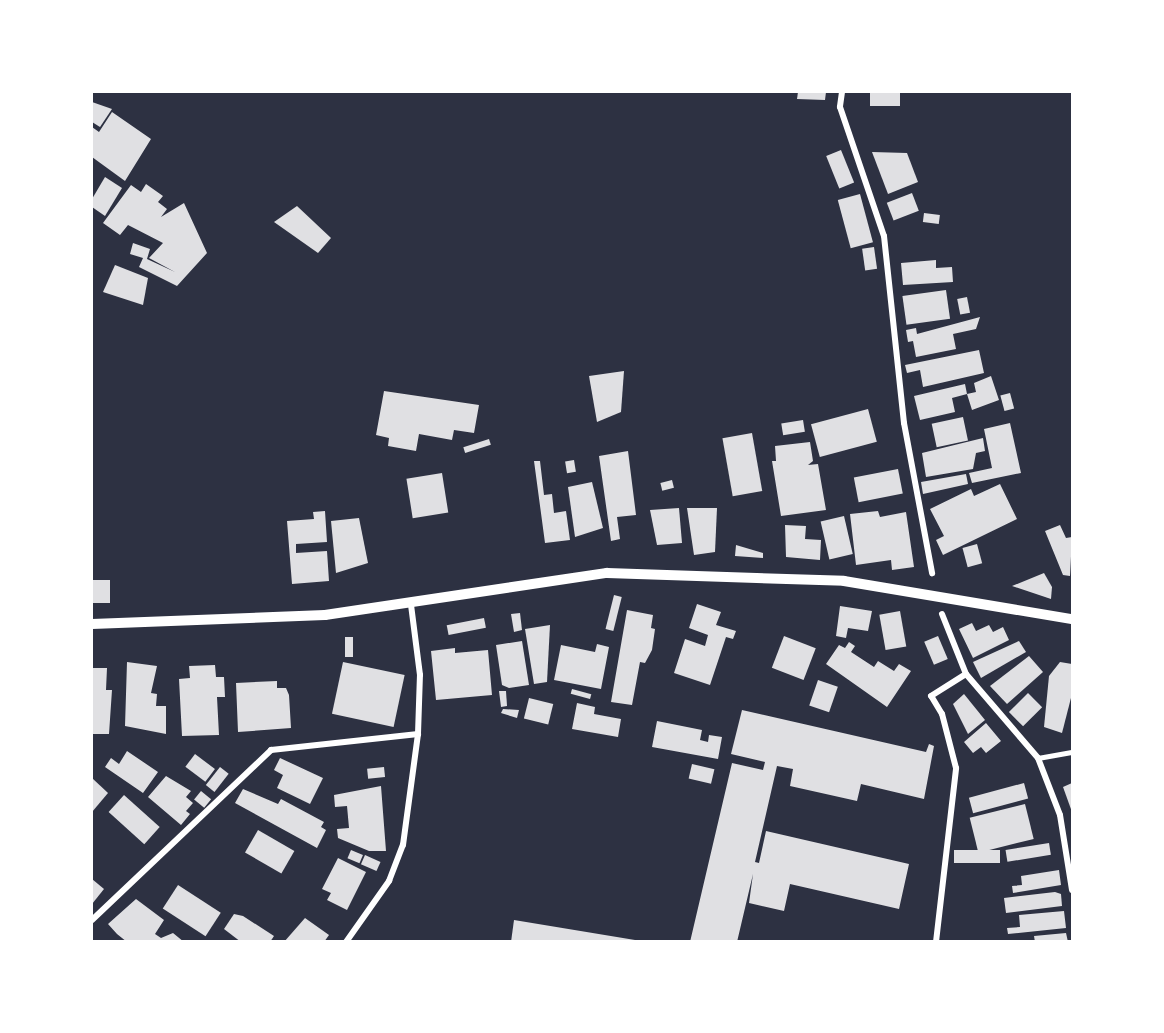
<!DOCTYPE html>
<html>
<head>
<meta charset="utf-8">
<style>
	body { margin:0 }
	#map { position:relative; width:1164px; height:1033px; overflow:hidden; background:#2d3142; font-family:Manrope,sans-serif }
	div>[style] { position:absolute }
	.building>* { inset:0; background:#e0e0e3; transform-origin:0 0 }
	.service>* { height:4.5px; margin:-2.25px; padding:0 2.25px; transform-origin:2.25px; border-radius:2.25px; background:#fff }
	.minor>* { height:6px; margin:-3px; padding:0 3px; transform-origin:3px; border-radius:3px; background:#fff }
	.tertiary>* { height:10px; margin:-5px; padding:0 5px; transform-origin:5px; border-radius:5px; background:#fff }
	span { translate:-50% -50%; white-space:nowrap; text-align:center; line-height:1.15; -webkit-text-stroke:5px #fff; paint-order:stroke }
	.frame { position:absolute; inset:0; border:93px solid #fff; pointer-events:none }
</style>
</head>
<body>
<div id="map">
	<div class="building">
		<div style="clip-path:polygon(798px 92px,826px 92px,825px 100px,797px 99px)"></div>
		<div style="left:870px;top:92px;width:30px;height:14px"></div>
		<div style="clip-path:polygon(92px 102px,112px 109px,100px 127px,92px 122px)"></div>
		<div style="clip-path:polygon(112px 112px,151px 139px,125px 181px,92px 157px,92px 127px,99px 132px)"></div>
		<div style="left:841px;top:150px;width:35px;height:16px;rotate:68deg"></div>
		<div style="clip-path:polygon(872px 152px,907px 153px,918px 182px,888px 194px)"></div>
		<div style="clip-path:polygon(105px 177px,122px 188px,105px 216px,92px 207px,92px 199px)"></div>
		<div style="clip-path:polygon(146px 184px,163px 196px,158px 202px,167px 209px,161px 217px,184px 203px,207px 253px,177px 286px,139px 267px,143px 258px,130px 254px,133px 243px,150px 249px,147px 259px,175px 272px,149px 258px,163px 243px,128px 225px,120px 235px,103px 223px,131px 185px,141px 192px)"></div>
		<div style="left:912px;top:193px;width:19px;height:27px;rotate:69deg"></div>
		<div style="left:860px;top:194px;width:50px;height:23px;rotate:75deg"></div>
		<div style="clip-path:polygon(297px 206px,331px 238px,318px 253px,274px 222px)"></div>
		<div style="left:924px;top:213px;width:16px;height:9px;rotate:7deg"></div>
		<div style="left:874px;top:247px;width:22px;height:12px;rotate:82deg"></div>
		<div style="clip-path:polygon(936px 260px,936px 268px,952px 267px,953px 282px,903px 285px,901px 263px)"></div>
		<div style="clip-path:polygon(115px 265px,148px 278px,143px 305px,103px 292px)"></div>
		<div style="left:946px;top:290px;width:29px;height:44px;rotate:82deg"></div>
		<div style="left:967px;top:297px;width:16px;height:10px;rotate:79deg"></div>
		<div style="clip-path:polygon(980px 317px,976px 329px,953px 334px,956px 349px,916px 357px,913px 341px,908px 342px,906px 330px,916px 328px,917px 334px)"></div>
		<div style="clip-path:polygon(979px 350px,984px 373px,923px 387px,920px 370px,907px 373px,905px 365px)"></div>
		<div style="clip-path:polygon(624px 371px,621px 412px,597px 422px,589px 376px)"></div>
		<div style="clip-path:polygon(991px 376px,999px 400px,972px 410px,967px 394px,976px 392px,974px 383px)"></div>
		<div style="clip-path:polygon(965px 384px,967px 394px,952px 398px,955px 412px,920px 420px,914px 396px)"></div>
		<div style="clip-path:polygon(384px 391px,479px 405px,474px 433px,454px 430px,452px 440px,419px 434px,416px 451px,388px 446px,389px 438px,376px 435px)"></div>
		<div style="left:1010px;top:393px;width:16px;height:10px;rotate:75deg"></div>
		<div style="left:868px;top:409px;width:34px;height:59px;rotate:75deg"></div>
		<div style="left:963px;top:417px;width:24px;height:32px;rotate:78deg"></div>
		<div style="left:803px;top:420px;width:12px;height:22px;rotate:81deg"></div>
		<div style="clip-path:polygon(1010px 423px,1021px 473px,972px 483px,969px 473px,992px 468px,984px 429px)"></div>
		<div style="left:752px;top:433px;width:59px;height:30px;rotate:80deg"></div>
		<div style="clip-path:polygon(983px 438px,985px 451px,976px 453px,973px 469px,926px 477px,922px 453px)"></div>
		<div style="left:489px;top:439px;width:6px;height:27px;rotate:72deg"></div>
		<div style="clip-path:polygon(810px 442px,813px 461px,808px 465px,818px 464px,826px 510px,781px 516px,772px 461px,776px 461px,775px 446px)"></div>
		<div style="clip-path:polygon(628px 451px,636px 515px,617px 517px,620px 539px,611px 541px,599px 456px)"></div>
		<div style="left:574px;top:460px;width:12px;height:9px;rotate:81deg"></div>
		<div style="clip-path:polygon(534px 461px,540px 461px,544px 495px,552px 494px,554px 513px,566px 511px,570px 540px,545px 543px)"></div>
		<div style="left:898px;top:469px;width:25px;height:45px;rotate:79deg"></div>
		<div style="left:442px;top:473px;width:40px;height:36px;rotate:81deg"></div>
		<div style="clip-path:polygon(966px 474px,968px 484px,923px 494px,921px 482px)"></div>
		<div style="left:672px;top:480px;width:8px;height:12px;rotate:76deg"></div>
		<div style="clip-path:polygon(592px 482px,603px 528px,575px 537px,568px 487px)"></div>
		<div style="clip-path:polygon(1000px 484px,1017px 519px,943px 555px,936px 540px,944px 536px,930px 509px,971px 489px,974px 496px)"></div>
		<div style="clip-path:polygon(679px 508px,682px 543px,657px 545px,650px 510px)"></div>
		<div style="clip-path:polygon(687px 508px,717px 508px,715px 552px,694px 555px)"></div>
		<div style="clip-path:polygon(325px 511px,327px 542px,296px 544px,296px 553px,327px 551px,329px 581px,292px 584px,287px 521px,314px 519px,313px 512px)"></div>
		<div style="clip-path:polygon(878px 511px,880px 517px,906px 512px,914px 567px,892px 570px,891px 560px,856px 565px,850px 514px)"></div>
		<div style="left:844px;top:516px;width:39px;height:24px;rotate:77deg"></div>
		<div style="clip-path:polygon(359px 518px,368px 563px,336px 573px,331px 521px)"></div>
		<div style="clip-path:polygon(785px 525px,806px 526px,805px 539px,821px 540px,820px 560px,786px 557px)"></div>
		<div style="clip-path:polygon(1060px 525px,1066px 538px,1072px 537px,1070px 576px,1063px 575px,1045px 531px)"></div>
		<div style="left:977px;top:544px;width:20px;height:15px;rotate:75deg"></div>
		<div style="clip-path:polygon(736px 545px,763px 553px,763px 558px,735px 556px)"></div>
		<div style="clip-path:polygon(1044px 573px,1052px 587px,1051px 599px,1012px 586px)"></div>
		<div style="left:93px;top:580px;width:17px;height:23px"></div>
		<div style="left:614px;top:595px;width:8px;height:35px;rotate:14deg"></div>
		<div style="clip-path:polygon(697px 604px,721px 612px,716px 625px,736px 631px,733px 639px,726px 637px,710px 685px,674px 673px,685px 639px,705px 646px,708px 635px,689px 628px)"></div>
		<div style="clip-path:polygon(840px 606px,872px 611px,868px 631px,848px 628px,846px 638px,836px 636px)"></div>
		<div style="clip-path:polygon(627px 610px,653px 615px,651px 628px,655px 629px,652px 650px,645px 663px,640px 662px,632px 705px,611px 702px)"></div>
		<div style="left:900px;top:611px;width:36px;height:21px;rotate:80deg"></div>
		<div style="clip-path:polygon(520px 613px,522px 630px,514px 632px,511px 614px)"></div>
		<div style="left:484px;top:618px;width:10px;height:38px;rotate:79deg"></div>
		<div style="clip-path:polygon(972px 623px,976px 631px,989px 625px,993px 632px,1003px 627px,1009px 640px,973px 658px,959px 629px)"></div>
		<div style="clip-path:polygon(550px 625px,547px 682px,534px 684px,525px 629px)"></div>
		<div style="left:784px;top:636px;width:34px;height:34px;rotate:21deg"></div>
		<div style="left:938px;top:636px;width:25px;height:15px;rotate:67deg"></div>
		<div style="left:345px;top:637px;width:8px;height:20px"></div>
		<div style="clip-path:polygon(522px 641px,529px 685px,509px 688px,502px 685px,496px 645px)"></div>
		<div style="clip-path:polygon(1019px 641px,1026px 652px,981px 678px,973px 662px)"></div>
		<div style="clip-path:polygon(849px 642px,855px 646px,851px 652px,874px 667px,878px 661px,894px 671px,899px 664px,911px 671px,887px 707px,826px 664px,839px 645px,845px 648px)"></div>
		<div style="clip-path:polygon(597px 644px,609px 647px,601px 689px,554px 680px,561px 645px,595px 652px)"></div>
		<div style="clip-path:polygon(455px 648px,455px 653px,488px 650px,492px 695px,436px 700px,431px 651px)"></div>
		<div style="clip-path:polygon(1029px 656px,1043px 672px,1007px 704px,990px 686px)"></div>
		<div style="clip-path:polygon(127px 662px,157px 666px,151px 693px,157px 694px,156px 706px,166px 706px,166px 734px,125px 726px)"></div>
		<div style="left:343px;top:662px;width:63px;height:53px;rotate:12deg"></div>
		<div style="clip-path:polygon(1060px 662px,1072px 664px,1072px 694px,1062px 733px,1044px 727px,1049px 676px)"></div>
		<div style="clip-path:polygon(215px 665px,216px 677px,224px 677px,225px 697px,217px 697px,219px 735px,182px 736px,179px 679px,190px 678px,189px 666px)"></div>
		<div style="clip-path:polygon(92px 668px,107px 668px,106px 690px,112px 690px,109px 734px,92px 734px)"></div>
		<div style="left:818px;top:680px;width:21px;height:27px;rotate:19deg"></div>
		<div style="clip-path:polygon(277px 681px,277px 688px,286px 688px,289px 695px,291px 728px,238px 732px,236px 683px)"></div>
		<div style="left:572px;top:689px;width:20px;height:5px;rotate:15deg"></div>
		<div style="clip-path:polygon(499px 691px,506px 691px,507px 706px,501px 707px)"></div>
		<div style="left:1028px;top:693px;width:20px;height:27px;rotate:45deg"></div>
		<div style="clip-path:polygon(964px 694px,985px 720px,968px 734px,953px 704px)"></div>
		<div style="left:529px;top:698px;width:25px;height:21px;rotate:14deg"></div>
		<div style="clip-path:polygon(577px 703px,595px 707px,594px 714px,621px 719px,618px 737px,572px 729px)"></div>
		<div style="clip-path:polygon(503px 709px,519px 710px,517px 718px,501px 713px)"></div>
		<div style="clip-path:polygon(742px 710px,926px 752px,929px 744px,934px 746px,924px 799px,861px 784px,857px 801px,790px 786px,793px 769px,777px 766px,755px 862px,759px 863px,766px 831px,909px 864px,899px 909px,790px 884px,784px 911px,749px 903px,753px 874px,737px 942px,690px 942px,732px 763px,763px 770px,765px 762px,731px 754px)"></div>
		<div style="clip-path:polygon(657px 721px,702px 730px,700px 740px,708px 742px,709px 735px,722px 737px,718px 759px,652px 747px)"></div>
		<div style="clip-path:polygon(986px 723px,1001px 741px,986px 753px,981px 747px,973px 753px,964px 742px)"></div>
		<div style="clip-path:polygon(127px 751px,158px 772px,143px 793px,105px 767px,111px 758px,119px 764px)"></div>
		<div style="left:195px;top:754px;width:25px;height:16px;rotate:37deg"></div>
		<div style="clip-path:polygon(280px 758px,323px 778px,310px 804px,277px 788px,283px 775px,274px 770px)"></div>
		<div style="left:692px;top:764px;width:23px;height:15px;rotate:13deg"></div>
		<div style="left:220px;top:767px;width:11px;height:23px;rotate:38deg"></div>
		<div style="left:384px;top:767px;width:10px;height:17px;rotate:84deg"></div>
		<div style="clip-path:polygon(166px 776px,191px 791px,186px 797px,193px 803px,186px 811px,190px 814px,181px 825px,148px 797px)"></div>
		<div style="clip-path:polygon(92px 778px,108px 793px,92px 812px)"></div>
		<div style="left:1024px;top:783px;width:16px;height:57px;rotate:75deg"></div>
		<div style="clip-path:polygon(1072px 783px,1072px 812px,1063px 787px)"></div>
		<div style="clip-path:polygon(381px 786px,386px 851px,369px 851px,338px 838px,337px 829px,349px 828px,347px 806px,335px 807px,334px 795px)"></div>
		<div style="clip-path:polygon(243px 789px,278px 804px,281px 799px,324px 822px,321px 827px,326px 830px,317px 848px,235px 803px)"></div>
		<div style="left:201px;top:791px;width:13px;height:11px;rotate:39deg"></div>
		<div style="left:124px;top:795px;width:48px;height:23px;rotate:42deg"></div>
		<div style="left:1025px;top:804px;width:36px;height:57px;rotate:76deg"></div>
		<div style="left:258px;top:830px;width:42px;height:26px;rotate:30deg"></div>
		<div style="left:1049px;top:843px;width:12px;height:44px;rotate:81deg"></div>
		<div style="left:351px;top:850px;width:13px;height:9px;rotate:23deg"></div>
		<div style="left:1000px;top:850px;width:13px;height:46px;rotate:90deg"></div>
		<div style="left:365px;top:855px;width:17px;height:10px;rotate:24deg"></div>
		<div style="clip-path:polygon(338px 858px,366px 872px,347px 910px,327px 900px,331px 893px,322px 889px)"></div>
		<div style="clip-path:polygon(1059px 870px,1061px 885px,1013px 893px,1012px 886px,1022px 885px,1021px 876px)"></div>
		<div style="clip-path:polygon(92px 879px,104px 889px,92px 904px)"></div>
		<div style="left:178px;top:885px;width:51px;height:28px;rotate:33deg"></div>
		<div style="clip-path:polygon(1055px 892px,1061px 894px,1062px 906px,1006px 913px,1004px 898px)"></div>
		<div style="clip-path:polygon(136px 899px,164px 920px,155px 934px,161px 938px,173px 933px,184px 942px,127px 942px,117px 934px,108px 924px)"></div>
		<div style="clip-path:polygon(1064px 911px,1066px 928px,1008px 934px,1007px 928px,1020px 927px,1019px 915px)"></div>
		<div style="clip-path:polygon(234px 914px,243px 916px,274px 936px,270px 942px,241px 942px,224px 929px)"></div>
		<div style="clip-path:polygon(305px 918px,329px 935px,324px 942px,284px 942px)"></div>
		<div style="clip-path:polygon(514px 920px,635px 940px,635px 942px,511px 942px)"></div>
		<div style="clip-path:polygon(1066px 933px,1068px 942px,1035px 942px,1034px 936px)"></div>
	</div>
	<div class="service">
		<div style="left:1038px;top:758px;width:35px;rotate:-10deg"></div>
	</div>
	<div class="minor">
		<div style="left:842px;top:92px;width:15px;rotate:98deg"></div>
		<div style="left:840px;top:107px;width:136px;rotate:71.2deg"></div>
		<div style="left:884px;top:236px;width:188px;rotate:83.9deg"></div>
		<div style="left:904px;top:423px;width:153px;rotate:79.4deg"></div>
		<div style="left:942px;top:614px;width:65px;rotate:68.2deg"></div>
		<div style="left:966px;top:674px;width:111px;rotate:49.4deg"></div>
		<div style="left:1038px;top:758px;width:61px;rotate:68.9deg"></div>
		<div style="left:1060px;top:815px;width:76px;rotate:80.9deg"></div>
		<div style="left:92px;top:920px;width:247px;rotate:-43.5deg"></div>
		<div style="left:271px;top:750px;width:148px;rotate:-6.2deg"></div>
		<div style="left:346px;top:942px;width:75px;rotate:-54.8deg"></div>
		<div style="left:389px;top:881px;width:39px;rotate:-69deg"></div>
		<div style="left:403px;top:845px;width:112px;rotate:-82.3deg"></div>
		<div style="left:418px;top:734px;width:59px;rotate:-88.1deg"></div>
		<div style="left:420px;top:675px;width:71px;rotate:-97.3deg"></div>
		<div style="left:936px;top:942px;width:175px;rotate:-83.4deg"></div>
		<div style="left:956px;top:768px;width:56px;rotate:-104.5deg"></div>
		<div style="left:942px;top:714px;width:21px;rotate:-121deg"></div>
		<div style="left:931px;top:696px;width:41px;rotate:-32.2deg"></div>
	</div>
	<div class="tertiary">
		<div style="left:92px;top:624px;width:233px;rotate:-2.2deg"></div>
		<div style="left:325px;top:615px;width:285px;rotate:-8.5deg"></div>
		<div style="left:607px;top:573px;width:237px;rotate:1.9deg"></div>
		<div style="left:844px;top:581px;width:231px;rotate:9.5deg"></div>
	</div>
	<div class="frame"></div>
</div>
</body>
</html>
